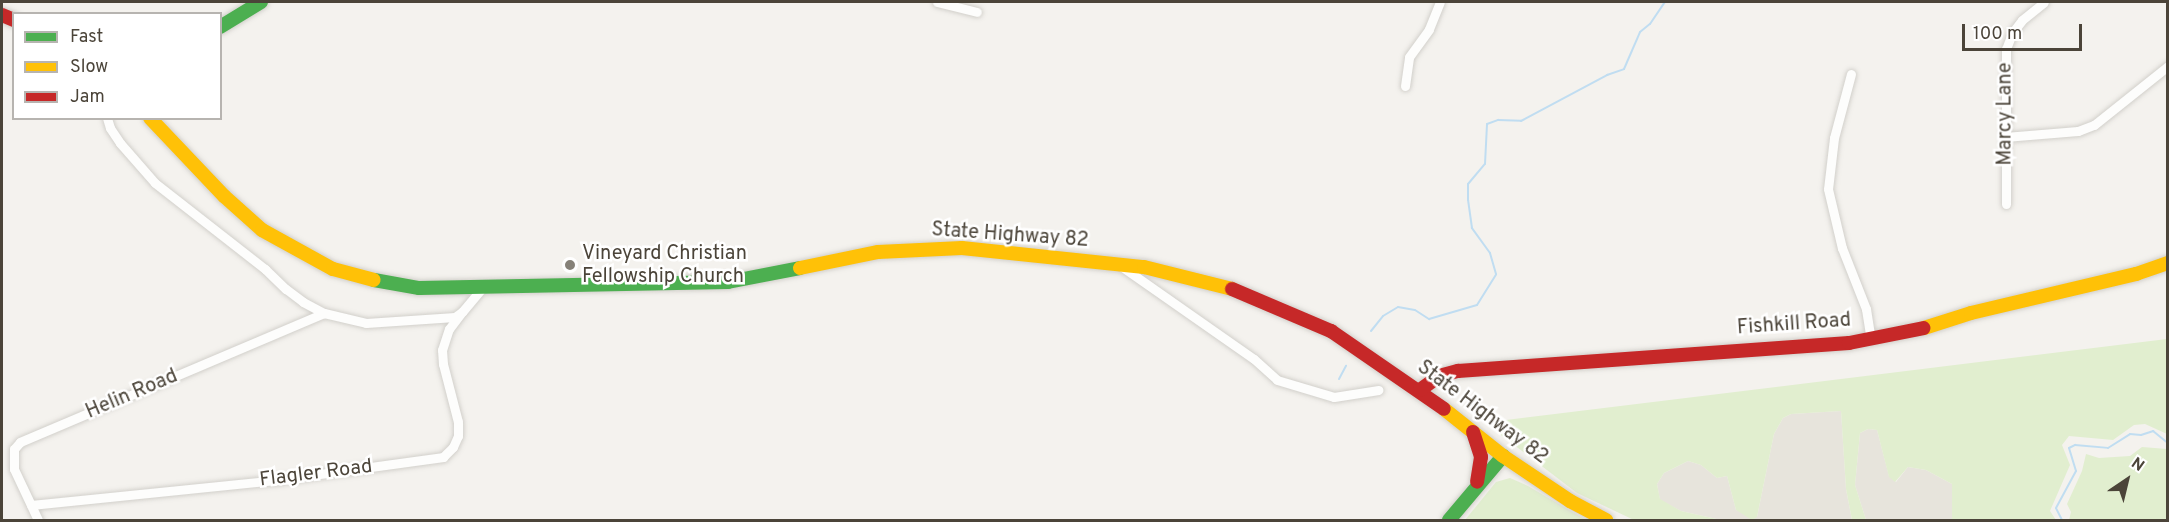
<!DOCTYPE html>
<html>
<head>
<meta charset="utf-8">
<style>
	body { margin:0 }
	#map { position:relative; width:2169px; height:522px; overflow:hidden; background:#f4f2ee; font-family:Overpass,sans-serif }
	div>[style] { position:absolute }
	.residential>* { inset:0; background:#e7e4dc }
	.green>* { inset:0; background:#e1eecf }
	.stream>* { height:2px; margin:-1px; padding:0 1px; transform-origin:1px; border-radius:1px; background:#c0ddf1 }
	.roads { filter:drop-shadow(0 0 2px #d2d0cb) drop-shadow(0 0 2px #d2d0cb) }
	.street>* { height:9px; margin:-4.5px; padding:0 4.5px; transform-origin:4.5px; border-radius:4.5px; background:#fdfdfc }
	.fast>* { height:14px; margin:-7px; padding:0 7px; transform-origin:7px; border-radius:7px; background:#4caf50 }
	.slow>* { height:14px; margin:-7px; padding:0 7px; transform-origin:7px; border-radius:7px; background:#ffc107 }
	.jam>* { height:14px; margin:-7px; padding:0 7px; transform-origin:7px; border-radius:7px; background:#c62828 }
	.dots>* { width:16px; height:16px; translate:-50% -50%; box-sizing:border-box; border:3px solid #fff; border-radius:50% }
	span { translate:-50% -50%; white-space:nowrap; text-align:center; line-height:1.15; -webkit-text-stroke:5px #fff; paint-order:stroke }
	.street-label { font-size:20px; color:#4b4439 }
	.poi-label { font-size:20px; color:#4b4439 }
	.left { translate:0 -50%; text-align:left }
	.frame { position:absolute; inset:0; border:3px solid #4b4439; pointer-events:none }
	.legend { position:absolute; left:12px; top:12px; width:210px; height:108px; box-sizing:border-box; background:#fff; border:2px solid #b7b4b0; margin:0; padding:8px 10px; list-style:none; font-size:18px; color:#4b4439 }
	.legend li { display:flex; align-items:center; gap:12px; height:30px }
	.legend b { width:30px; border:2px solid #b7b4b0 }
	.north { position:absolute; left:2097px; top:450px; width:60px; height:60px; -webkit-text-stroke:4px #fff; paint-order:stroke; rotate:35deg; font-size:16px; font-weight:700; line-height:24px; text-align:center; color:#4b4439 }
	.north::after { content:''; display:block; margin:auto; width:21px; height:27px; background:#4b4439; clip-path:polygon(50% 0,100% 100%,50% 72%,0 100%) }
	.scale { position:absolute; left:1962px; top:24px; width:120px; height:27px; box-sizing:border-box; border:3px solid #4b4439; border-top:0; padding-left:8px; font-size:18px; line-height:21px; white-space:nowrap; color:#4b4439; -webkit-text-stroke:4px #fff; paint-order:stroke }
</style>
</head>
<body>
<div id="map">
	<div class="residential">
		<div style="clip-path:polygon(1841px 411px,1846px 489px,1852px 520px,1721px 520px,1681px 511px,1660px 500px,1657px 484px,1664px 473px,1688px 461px,1701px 465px,1717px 478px,1727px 476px,1736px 510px,1757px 517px,1774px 434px,1783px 418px,1791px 414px)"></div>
		<div style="clip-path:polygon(1868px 429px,1877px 430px,1889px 476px,1896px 482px,1908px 467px,1926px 470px,1952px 484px,1952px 520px,1866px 520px,1855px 485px,1860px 433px)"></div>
	</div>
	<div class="green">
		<div style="clip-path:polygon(2167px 339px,2167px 434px,2145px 424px,2134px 425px,2113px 440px,2069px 436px,2062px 445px,2070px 465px,2050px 511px,2056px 520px,1952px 520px,1952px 484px,1926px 470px,1908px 467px,1895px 482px,1889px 477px,1877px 430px,1868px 429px,1860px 433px,1855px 485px,1866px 520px,1852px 520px,1846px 489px,1841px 411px,1791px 414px,1783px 418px,1774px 434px,1757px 517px,1752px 520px,1736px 510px,1727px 476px,1717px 478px,1701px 465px,1688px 461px,1664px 473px,1657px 484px,1660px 499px,1681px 511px,1721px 520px,1634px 520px,1577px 493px,1497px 432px,1495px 425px,1498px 421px)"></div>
		<div style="clip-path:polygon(2142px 447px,2167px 449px,2167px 520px,2069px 520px,2071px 512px,2067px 504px,2082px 471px,2086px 454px,2099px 458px,2130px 456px)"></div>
		<div style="clip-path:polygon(1510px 478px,1528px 486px,1586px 520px,1465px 520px,1496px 482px)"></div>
	</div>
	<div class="stream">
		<div style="left:1371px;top:331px;width:19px;rotate:-51deg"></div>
		<div style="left:1383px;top:316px;width:17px;rotate:-31deg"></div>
		<div style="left:1398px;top:307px;width:17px;rotate:10deg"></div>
		<div style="left:1415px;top:310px;width:17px;rotate:33deg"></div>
		<div style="left:1429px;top:319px;width:50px;rotate:-16.3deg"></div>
		<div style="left:1477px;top:305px;width:36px;rotate:-58deg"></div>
		<div style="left:1496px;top:274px;width:22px;rotate:-106deg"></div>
		<div style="left:1490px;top:253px;width:31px;rotate:-126deg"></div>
		<div style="left:1472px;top:228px;width:28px;rotate:-98deg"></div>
		<div style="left:1468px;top:200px;width:16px;rotate:-90deg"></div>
		<div style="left:1468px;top:184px;width:26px;rotate:-50deg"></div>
		<div style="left:1485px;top:164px;width:40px;rotate:-87.1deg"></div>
		<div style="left:1487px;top:124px;width:12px;rotate:-20deg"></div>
		<div style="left:1498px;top:120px;width:23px;rotate:2deg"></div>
		<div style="left:1521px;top:121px;width:98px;rotate:-28.1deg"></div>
		<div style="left:1607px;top:75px;width:18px;rotate:-19deg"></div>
		<div style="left:1624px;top:69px;width:40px;rotate:-66.6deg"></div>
		<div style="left:1640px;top:32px;width:13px;rotate:-39deg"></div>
		<div style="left:1650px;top:24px;width:27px;rotate:-56deg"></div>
		<div style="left:1339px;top:379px;width:15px;rotate:-62deg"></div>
		<div style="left:2062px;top:520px;width:13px;rotate:-117deg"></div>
		<div style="left:2056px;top:508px;width:42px;rotate:-61.6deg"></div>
		<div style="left:2076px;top:471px;width:24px;rotate:-107deg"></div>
		<div style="left:2069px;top:448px;width:7px;rotate:-27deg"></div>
		<div style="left:2075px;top:445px;width:33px;rotate:5deg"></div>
		<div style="left:2108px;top:448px;width:26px;rotate:-32deg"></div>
		<div style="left:2130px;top:434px;width:11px;rotate:5deg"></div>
		<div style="left:2141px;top:435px;width:13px;rotate:-18deg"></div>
		<div style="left:2153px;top:431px;width:19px;rotate:39deg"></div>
	</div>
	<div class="roads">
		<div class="street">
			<div style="left:937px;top:2px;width:41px;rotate:14deg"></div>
			<div style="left:1851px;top:74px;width:66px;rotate:104.9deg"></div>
			<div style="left:1834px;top:138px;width:51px;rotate:96.7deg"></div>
			<div style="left:1828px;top:189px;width:61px;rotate:76.7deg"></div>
			<div style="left:1842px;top:248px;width:66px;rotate:68.5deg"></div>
			<div style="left:1866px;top:309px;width:30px;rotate:81deg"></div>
			<div style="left:1405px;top:86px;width:29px;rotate:-82deg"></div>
			<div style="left:1409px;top:57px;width:34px;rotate:-54deg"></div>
			<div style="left:1429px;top:29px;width:29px;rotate:-68deg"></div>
			<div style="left:107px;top:118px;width:10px;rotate:73deg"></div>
			<div style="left:110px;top:128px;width:18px;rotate:56deg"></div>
			<div style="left:120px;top:143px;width:53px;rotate:48.8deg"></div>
			<div style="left:155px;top:183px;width:140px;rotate:38deg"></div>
			<div style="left:265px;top:269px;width:29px;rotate:44deg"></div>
			<div style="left:286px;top:289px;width:21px;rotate:37deg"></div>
			<div style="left:303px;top:302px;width:24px;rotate:28deg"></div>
			<div style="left:324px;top:313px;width:43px;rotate:13.4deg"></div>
			<div style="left:366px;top:323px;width:89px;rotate:-3.9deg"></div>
			<div style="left:455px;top:317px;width:9px;rotate:-36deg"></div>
			<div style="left:462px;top:312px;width:31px;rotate:-50deg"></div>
			<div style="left:2005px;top:137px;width:73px;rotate:-4.7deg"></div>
			<div style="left:2078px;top:131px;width:17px;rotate:-21deg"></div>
			<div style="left:2094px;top:125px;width:95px;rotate:-38.6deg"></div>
			<div style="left:2006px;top:204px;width:155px;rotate:-90deg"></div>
			<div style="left:2006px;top:49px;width:17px;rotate:-69deg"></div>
			<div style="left:2012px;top:33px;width:16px;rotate:-52deg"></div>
			<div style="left:2022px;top:20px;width:28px;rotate:-39deg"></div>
			<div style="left:1121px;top:266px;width:162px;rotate:35deg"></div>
			<div style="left:1254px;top:359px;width:31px;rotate:42deg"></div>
			<div style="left:1277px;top:380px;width:59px;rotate:16.6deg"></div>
			<div style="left:1334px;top:397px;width:45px;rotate:-9deg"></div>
			<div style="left:31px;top:505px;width:246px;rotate:-5.8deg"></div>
			<div style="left:276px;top:480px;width:169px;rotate:-7.8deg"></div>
			<div style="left:443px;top:457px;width:14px;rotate:-45deg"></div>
			<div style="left:453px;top:447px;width:12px;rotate:-66deg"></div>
			<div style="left:458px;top:436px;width:14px;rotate:-90deg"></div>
			<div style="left:458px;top:422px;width:60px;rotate:-104.5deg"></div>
			<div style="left:443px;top:364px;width:14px;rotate:-94deg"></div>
			<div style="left:442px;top:350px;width:22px;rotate:-72deg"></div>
			<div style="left:449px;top:329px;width:21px;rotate:-53deg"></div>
			<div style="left:38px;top:520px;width:56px;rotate:-115.2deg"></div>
			<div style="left:14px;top:469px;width:20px;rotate:-90deg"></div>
			<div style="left:14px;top:449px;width:9px;rotate:-49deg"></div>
			<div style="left:20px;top:442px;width:330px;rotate:-23deg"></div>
		</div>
		<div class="fast">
			<div style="left:220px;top:27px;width:48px;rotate:-31.4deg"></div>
			<div style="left:374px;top:280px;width:46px;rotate:10.1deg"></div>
			<div style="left:419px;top:288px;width:309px;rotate:-1.1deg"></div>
			<div style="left:728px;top:282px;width:73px;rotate:-11deg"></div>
			<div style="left:1449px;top:520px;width:84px;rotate:-49.8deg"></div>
		</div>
		<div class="slow">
			<div style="left:150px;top:118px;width:108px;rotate:46.5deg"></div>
			<div style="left:224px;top:196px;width:51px;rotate:41.8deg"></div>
			<div style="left:262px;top:230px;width:81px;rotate:28.8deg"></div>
			<div style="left:333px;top:269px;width:42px;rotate:15deg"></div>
			<div style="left:800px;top:268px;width:80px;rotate:-11.6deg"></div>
			<div style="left:878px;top:252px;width:84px;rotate:-2.7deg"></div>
			<div style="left:962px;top:248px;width:183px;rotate:6deg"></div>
			<div style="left:1144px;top:267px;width:91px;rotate:14deg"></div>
			<div style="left:1924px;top:328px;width:49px;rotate:-17.7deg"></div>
			<div style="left:1971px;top:313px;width:170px;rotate:-13.3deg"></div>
			<div style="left:2136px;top:274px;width:34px;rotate:-19deg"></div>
			<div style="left:1444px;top:409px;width:75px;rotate:38.5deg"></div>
			<div style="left:1503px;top:456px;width:81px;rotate:33.9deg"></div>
			<div style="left:1570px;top:501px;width:41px;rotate:27.8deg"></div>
		</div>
		<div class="jam">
			<div style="left:2px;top:15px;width:13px;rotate:23deg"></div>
			<div style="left:1232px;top:289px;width:108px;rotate:23deg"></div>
			<div style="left:1331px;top:331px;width:137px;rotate:34.6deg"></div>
			<div style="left:1420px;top:390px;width:24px;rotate:-36deg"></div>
			<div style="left:1439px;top:376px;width:20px;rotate:-15deg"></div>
			<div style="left:1458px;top:371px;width:392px;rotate:-4.1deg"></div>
			<div style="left:1849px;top:343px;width:76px;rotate:-11.3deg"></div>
			<div style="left:1473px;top:432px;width:26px;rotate:72deg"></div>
			<div style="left:1481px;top:457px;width:25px;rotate:99deg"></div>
		</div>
	</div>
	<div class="dots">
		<div style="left:570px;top:265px;background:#868178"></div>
	</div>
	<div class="street-label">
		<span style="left:2006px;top:114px;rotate:-90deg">Marcy Lane</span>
		<span style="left:1010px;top:236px;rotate:4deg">State Highway 82</span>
		<span style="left:1794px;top:325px;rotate:-4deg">Fishkill Road</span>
		<span style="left:132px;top:395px;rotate:-23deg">Helin Road</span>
		<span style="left:1482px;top:413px;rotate:37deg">State Highway 82</span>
		<span style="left:316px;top:474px;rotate:-7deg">Flagler Road</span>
	</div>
	<div class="poi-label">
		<span class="left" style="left:582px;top:266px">Vineyard Christian<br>Fellowship Church</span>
	</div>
	<div class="frame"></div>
	<ul class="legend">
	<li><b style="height:8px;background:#4caf50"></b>Fast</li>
	<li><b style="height:8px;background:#ffc107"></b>Slow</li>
	<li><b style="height:8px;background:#c62828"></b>Jam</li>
	</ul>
	<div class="north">N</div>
	<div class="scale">100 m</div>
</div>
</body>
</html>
